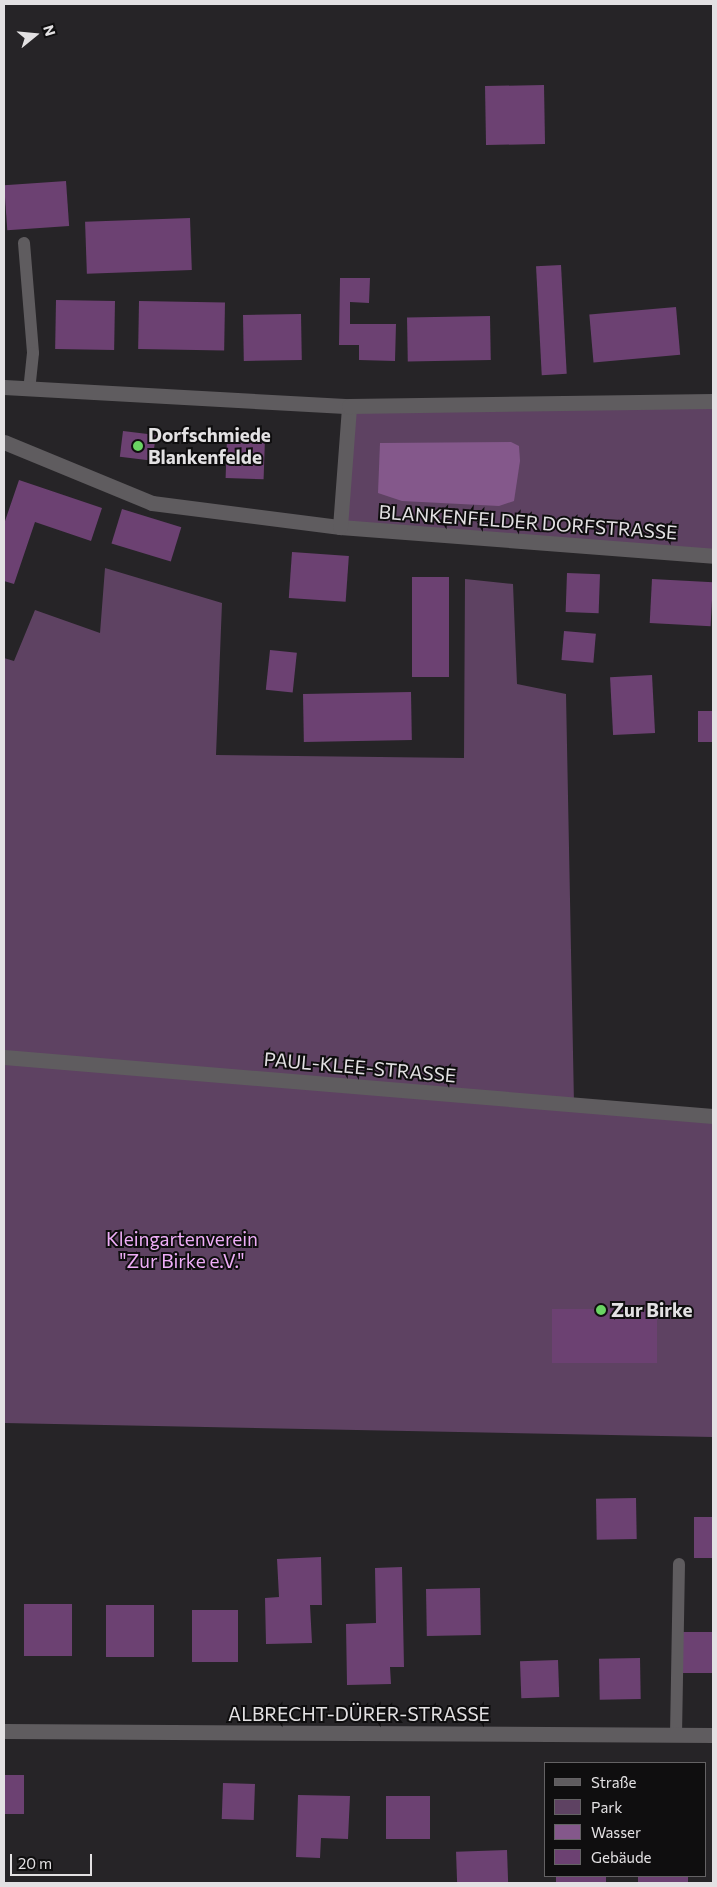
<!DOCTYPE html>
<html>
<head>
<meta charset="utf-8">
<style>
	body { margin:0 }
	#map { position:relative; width:717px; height:1887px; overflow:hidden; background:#262427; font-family:Commissioner,sans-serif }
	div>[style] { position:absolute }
	.green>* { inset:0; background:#5e4262 }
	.water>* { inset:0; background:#84588b }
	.building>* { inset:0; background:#6c4172; transform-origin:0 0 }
	.lane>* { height:12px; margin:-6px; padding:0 6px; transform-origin:6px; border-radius:6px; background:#5f5c5f }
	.street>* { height:15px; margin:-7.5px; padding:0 7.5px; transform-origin:7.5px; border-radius:7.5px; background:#5f5c5f }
	.secondary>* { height:15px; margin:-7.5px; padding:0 7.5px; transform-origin:7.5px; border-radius:7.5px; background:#5f5c5f }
	.dots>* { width:14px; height:14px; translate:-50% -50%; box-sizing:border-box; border:2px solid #0f0e0f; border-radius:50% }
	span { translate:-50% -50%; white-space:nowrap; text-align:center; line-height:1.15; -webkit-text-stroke:4px #0f0e0f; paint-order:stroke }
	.poi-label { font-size:19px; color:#e3e1e3; font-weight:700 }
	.left { translate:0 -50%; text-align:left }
	.street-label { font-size:19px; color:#e3e1e3 }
	.park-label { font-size:19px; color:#efaef8 }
	.frame { position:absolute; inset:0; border:5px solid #e3e1e3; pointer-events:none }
	.legend { position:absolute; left:544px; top:1762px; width:162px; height:115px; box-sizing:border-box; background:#0f0e0f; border:1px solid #646264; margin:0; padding:6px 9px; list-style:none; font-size:15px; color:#e3e1e3 }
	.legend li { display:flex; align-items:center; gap:10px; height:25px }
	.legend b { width:25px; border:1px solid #646264 }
	.north { position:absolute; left:10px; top:10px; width:50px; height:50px; -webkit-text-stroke:4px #0f0e0f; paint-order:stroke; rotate:73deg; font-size:14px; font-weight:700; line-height:20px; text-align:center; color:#e3e1e3 }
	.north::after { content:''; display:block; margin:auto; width:18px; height:22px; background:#e3e1e3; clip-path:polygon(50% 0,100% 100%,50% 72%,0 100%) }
	.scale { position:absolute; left:10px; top:1854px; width:82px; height:22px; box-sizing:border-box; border:2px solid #e3e1e3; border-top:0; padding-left:6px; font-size:15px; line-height:18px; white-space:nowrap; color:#e3e1e3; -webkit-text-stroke:4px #0f0e0f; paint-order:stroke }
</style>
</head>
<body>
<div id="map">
	<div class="green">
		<div style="clip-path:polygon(713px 401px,713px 556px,340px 527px,349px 406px)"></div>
		<div style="clip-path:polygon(105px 568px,222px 603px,216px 755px,464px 758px,465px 579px,513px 584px,517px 684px,566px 694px,574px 1104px,713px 1116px,713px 1437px,4px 1423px,4px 658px,14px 661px,35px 610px,100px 633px)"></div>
	</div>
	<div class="water">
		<div style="clip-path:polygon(511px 442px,519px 446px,520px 461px,514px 501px,499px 506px,402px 501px,378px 493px,380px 443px)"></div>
	</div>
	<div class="building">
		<div style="left:544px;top:85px;width:59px;height:59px;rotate:89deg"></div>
		<div style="left:66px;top:181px;width:45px;height:62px;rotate:86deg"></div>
		<div style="left:190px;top:218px;width:52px;height:105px;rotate:88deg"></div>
		<div style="left:561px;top:265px;width:109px;height:25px;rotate:87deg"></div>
		<div style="clip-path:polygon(340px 278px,370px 278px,369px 303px,350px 302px,350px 324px,396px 324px,395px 361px,359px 360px,359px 345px,339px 345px)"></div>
		<div style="left:56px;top:300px;width:59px;height:49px;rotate:1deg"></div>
		<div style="left:139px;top:301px;width:86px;height:48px;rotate:1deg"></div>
		<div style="left:676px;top:307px;width:48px;height:87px;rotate:85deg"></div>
		<div style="left:301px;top:314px;width:46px;height:58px;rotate:89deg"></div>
		<div style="left:490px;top:316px;width:44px;height:83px;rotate:89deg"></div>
		<div style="left:123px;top:431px;width:33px;height:26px;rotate:7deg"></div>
		<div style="left:227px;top:438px;width:38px;height:40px;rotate:2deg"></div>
		<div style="clip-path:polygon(19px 480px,102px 508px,91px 541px,35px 522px,14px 584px,4px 581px,4px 524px)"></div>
		<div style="left:122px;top:509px;width:62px;height:36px;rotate:17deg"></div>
		<div style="left:292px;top:552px;width:57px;height:46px;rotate:4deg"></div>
		<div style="left:567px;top:573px;width:33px;height:39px;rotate:2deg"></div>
		<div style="left:412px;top:577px;width:37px;height:100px"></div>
		<div style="left:652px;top:579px;width:61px;height:44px;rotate:3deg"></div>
		<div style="left:564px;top:631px;width:32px;height:29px;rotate:5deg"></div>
		<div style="left:270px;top:650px;width:27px;height:40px;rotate:6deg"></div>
		<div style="left:652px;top:675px;width:58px;height:42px;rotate:87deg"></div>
		<div style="left:411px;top:692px;width:48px;height:108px;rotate:89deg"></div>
		<div style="left:698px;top:711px;width:15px;height:31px"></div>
		<div style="left:657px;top:1309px;width:54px;height:105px;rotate:90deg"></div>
		<div style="left:636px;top:1498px;width:41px;height:40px;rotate:89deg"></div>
		<div style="left:694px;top:1517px;width:19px;height:41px"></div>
		<div style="clip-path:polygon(321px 1557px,322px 1605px,310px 1605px,312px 1643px,266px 1644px,265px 1598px,279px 1597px,277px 1559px)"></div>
		<div style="clip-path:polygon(402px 1567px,404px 1667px,390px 1667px,391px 1684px,347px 1685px,346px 1624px,376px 1623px,375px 1568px)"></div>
		<div style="left:480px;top:1588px;width:47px;height:54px;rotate:89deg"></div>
		<div style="left:72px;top:1604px;width:52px;height:48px;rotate:90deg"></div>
		<div style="left:154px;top:1605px;width:52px;height:48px;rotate:90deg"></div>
		<div style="left:192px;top:1610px;width:46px;height:52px"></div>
		<div style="left:713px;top:1632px;width:41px;height:30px;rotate:90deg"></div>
		<div style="left:640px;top:1658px;width:41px;height:41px;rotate:89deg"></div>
		<div style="left:558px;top:1660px;width:37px;height:38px;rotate:88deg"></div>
		<div style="left:4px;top:1775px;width:20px;height:39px"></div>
		<div style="left:223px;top:1783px;width:32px;height:36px;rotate:2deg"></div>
		<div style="clip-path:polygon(298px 1795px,350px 1796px,348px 1839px,321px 1838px,320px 1858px,296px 1857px)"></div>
		<div style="left:430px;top:1796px;width:43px;height:44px;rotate:90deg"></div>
		<div style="left:507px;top:1850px;width:33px;height:51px;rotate:88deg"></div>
		<div style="left:556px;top:1876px;width:50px;height:7px"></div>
		<div style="left:638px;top:1876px;width:50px;height:7px"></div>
	</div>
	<div class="lane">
		<div style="left:24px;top:243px;width:110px;rotate:85.3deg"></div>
		<div style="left:33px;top:353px;width:36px;rotate:96deg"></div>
		<div style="left:676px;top:1735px;width:171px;rotate:-89deg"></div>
	</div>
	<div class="street">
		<div style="left:4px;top:442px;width:160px;rotate:22.4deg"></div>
		<div style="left:152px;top:503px;width:190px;rotate:7.3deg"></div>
		<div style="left:340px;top:527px;width:374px;rotate:4.4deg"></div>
		<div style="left:340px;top:527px;width:121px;rotate:-85.7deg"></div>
		<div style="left:4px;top:1057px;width:711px;rotate:4.76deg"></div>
		<div style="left:4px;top:1731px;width:709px;rotate:0.32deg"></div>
	</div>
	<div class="secondary">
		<div style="left:4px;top:387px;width:346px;rotate:3.2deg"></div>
		<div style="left:349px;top:406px;width:364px;rotate:-0.8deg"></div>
	</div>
	<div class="dots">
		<div style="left:138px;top:446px;background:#6ad363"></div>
		<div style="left:601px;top:1310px;background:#6ad363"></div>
	</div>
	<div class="poi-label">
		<span class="left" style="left:148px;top:446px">Dorfschmiede<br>Blankenfelde</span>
		<span class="left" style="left:611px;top:1310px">Zur Birke</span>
	</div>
	<div class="street-label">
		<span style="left:528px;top:522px;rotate:4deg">BLANKENFELDER DORFSTRASSE</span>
		<span style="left:360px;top:1067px;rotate:5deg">PAUL-KLEE-STRASSE</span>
		<span style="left:359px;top:1714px">ALBRECHT-DÜRER-STRASSE</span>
	</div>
	<div class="park-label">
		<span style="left:182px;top:1250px">Kleingartenverein<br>"Zur Birke e.V."</span>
	</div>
	<div class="frame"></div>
	<ul class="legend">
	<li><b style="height:6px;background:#5f5c5f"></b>Straße</li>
	<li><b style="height:14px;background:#5e4262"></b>Park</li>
	<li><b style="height:14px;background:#84588b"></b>Wasser</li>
	<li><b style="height:14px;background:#6c4172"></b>Gebäude</li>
	</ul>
	<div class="north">N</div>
	<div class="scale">20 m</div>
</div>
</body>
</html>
